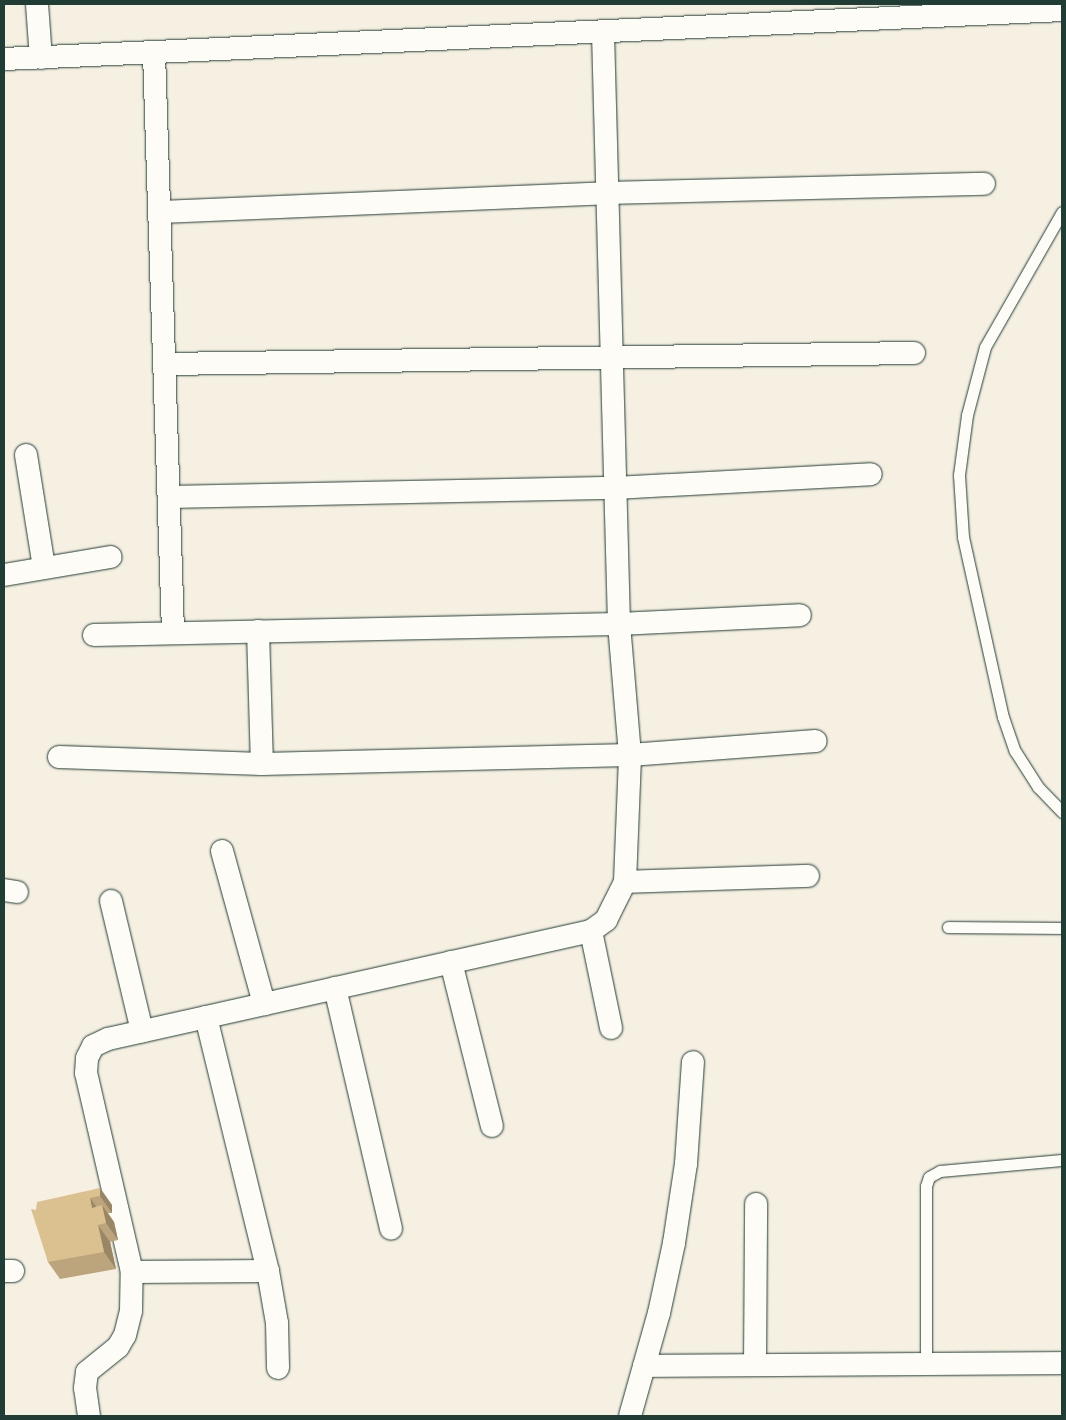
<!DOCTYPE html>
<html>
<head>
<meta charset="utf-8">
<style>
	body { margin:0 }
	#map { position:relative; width:1066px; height:1420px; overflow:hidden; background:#f6f0e2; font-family:Dekko,sans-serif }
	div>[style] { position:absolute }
	.roads { filter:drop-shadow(0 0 1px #1f3d34) drop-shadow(0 0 1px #1f3d34) }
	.lane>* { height:11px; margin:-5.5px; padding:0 5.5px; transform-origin:5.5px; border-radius:5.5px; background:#fdfcf7 }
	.street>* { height:22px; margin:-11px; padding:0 11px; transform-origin:11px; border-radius:11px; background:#fdfcf7 }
	.wall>* { inset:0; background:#bca57c }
	.shaded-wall>* { inset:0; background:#998665 }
	.building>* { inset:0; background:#dbc090 }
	span { translate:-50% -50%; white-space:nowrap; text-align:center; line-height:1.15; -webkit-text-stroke:4.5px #fdfcf7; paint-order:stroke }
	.frame { position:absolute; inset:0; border:5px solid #1f3d34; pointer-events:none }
</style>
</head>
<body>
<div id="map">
	<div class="roads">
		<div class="lane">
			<div style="left:1062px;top:212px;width:155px;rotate:119.7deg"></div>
			<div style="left:985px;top:347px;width:70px;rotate:104.8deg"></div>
			<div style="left:967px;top:415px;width:61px;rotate:97.6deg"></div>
			<div style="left:959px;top:475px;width:62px;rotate:86.3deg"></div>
			<div style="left:963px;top:537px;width:184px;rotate:77.5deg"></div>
			<div style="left:1003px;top:717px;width:36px;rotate:71deg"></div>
			<div style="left:1015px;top:751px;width:43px;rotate:57.4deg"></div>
			<div style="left:1038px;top:787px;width:35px;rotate:46deg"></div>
			<div style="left:948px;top:927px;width:114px;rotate:0.5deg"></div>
			<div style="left:926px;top:1364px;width:178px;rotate:-90deg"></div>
			<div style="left:926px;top:1186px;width:9px;rotate:-72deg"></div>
			<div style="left:929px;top:1177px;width:13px;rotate:-29deg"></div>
			<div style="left:940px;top:1171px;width:122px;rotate:-5.2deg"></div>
		</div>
		<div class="street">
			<div style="left:37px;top:4px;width:54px;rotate:85.8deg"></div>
			<div style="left:154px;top:53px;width:580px;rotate:88.12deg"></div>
			<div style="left:4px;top:59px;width:1059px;rotate:-2.65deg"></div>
			<div style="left:160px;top:212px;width:447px;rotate:-2.4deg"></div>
			<div style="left:607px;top:193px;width:377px;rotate:-1.4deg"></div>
			<div style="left:164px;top:364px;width:750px;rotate:-0.84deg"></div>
			<div style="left:26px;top:455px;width:114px;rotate:80.9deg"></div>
			<div style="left:169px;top:497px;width:446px;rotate:-1.2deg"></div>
			<div style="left:615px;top:488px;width:256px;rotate:-3.1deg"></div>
			<div style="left:4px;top:575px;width:108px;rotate:-9.6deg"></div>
			<div style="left:258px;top:631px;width:133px;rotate:88.3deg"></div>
			<div style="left:94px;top:635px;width:525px;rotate:-1.2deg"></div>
			<div style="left:619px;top:624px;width:181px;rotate:-2.8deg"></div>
			<div style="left:59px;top:757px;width:203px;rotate:2deg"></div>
			<div style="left:262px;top:764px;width:368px;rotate:-1.4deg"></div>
			<div style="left:630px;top:755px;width:186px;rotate:-4.3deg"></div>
			<div style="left:222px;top:851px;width:159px;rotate:74.6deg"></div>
			<div style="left:625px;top:882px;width:183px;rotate:-1.9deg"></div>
			<div style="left:4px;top:890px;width:13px;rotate:9deg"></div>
			<div style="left:111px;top:901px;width:134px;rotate:76.6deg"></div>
			<div style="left:591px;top:931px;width:99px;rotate:78.3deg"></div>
			<div style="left:451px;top:962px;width:169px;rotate:76deg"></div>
			<div style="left:335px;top:988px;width:247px;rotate:76.9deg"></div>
			<div style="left:206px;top:1017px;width:261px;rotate:76.3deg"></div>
			<div style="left:268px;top:1271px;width:53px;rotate:80.2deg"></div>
			<div style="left:277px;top:1323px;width:45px;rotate:88.7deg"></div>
			<div style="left:4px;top:1271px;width:9px"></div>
			<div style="left:132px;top:1272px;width:136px;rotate:-0.4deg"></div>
			<div style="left:755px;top:1365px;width:161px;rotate:-89.6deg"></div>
			<div style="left:644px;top:1366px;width:418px;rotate:-0.4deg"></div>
			<div style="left:89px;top:1416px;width:28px;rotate:-98deg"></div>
			<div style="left:85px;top:1388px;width:16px;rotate:-83deg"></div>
			<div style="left:87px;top:1372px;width:40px;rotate:-39deg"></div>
			<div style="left:118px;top:1347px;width:14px;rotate:-60deg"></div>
			<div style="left:125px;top:1335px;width:25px;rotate:-76deg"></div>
			<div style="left:131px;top:1311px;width:39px;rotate:-89deg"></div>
			<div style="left:132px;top:1272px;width:204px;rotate:-103deg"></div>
			<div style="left:86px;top:1073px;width:15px;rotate:-86deg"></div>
			<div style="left:87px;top:1058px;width:13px;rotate:-63deg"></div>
			<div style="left:93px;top:1046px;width:17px;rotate:-25deg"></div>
			<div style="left:108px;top:1039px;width:495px;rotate:-12.6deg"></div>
			<div style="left:591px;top:931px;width:19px;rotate:-36deg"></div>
			<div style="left:606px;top:920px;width:42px;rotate:-63.4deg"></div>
			<div style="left:625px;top:882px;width:127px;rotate:-87.7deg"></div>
			<div style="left:630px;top:755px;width:131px;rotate:-94.8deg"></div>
			<div style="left:619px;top:624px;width:592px;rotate:-91.55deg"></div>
			<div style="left:630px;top:1416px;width:107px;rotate:-74.3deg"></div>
			<div style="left:659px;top:1313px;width:72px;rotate:-77.9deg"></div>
			<div style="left:674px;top:1243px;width:80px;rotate:-81.4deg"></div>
			<div style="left:686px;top:1164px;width:102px;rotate:-86.1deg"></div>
		</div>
	</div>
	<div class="wall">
		<div style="clip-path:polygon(100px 1188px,112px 1205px,112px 1213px,108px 1213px,114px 1222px,118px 1240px,110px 1242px,116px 1269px,60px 1279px,48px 1262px,36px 1210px)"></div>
	</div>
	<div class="shaded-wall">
		<div style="clip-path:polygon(100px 1188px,112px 1205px,112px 1213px,100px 1196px)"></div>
		<div style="clip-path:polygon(90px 1198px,102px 1215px,104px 1224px,92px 1208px)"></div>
		<div style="clip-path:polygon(102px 1205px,114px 1222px,118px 1240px,106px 1223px)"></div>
		<div style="clip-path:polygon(98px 1225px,110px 1242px,116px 1269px,104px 1252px)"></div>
	</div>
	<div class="building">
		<div style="clip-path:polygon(100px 1188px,100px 1196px,90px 1198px,92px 1208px,102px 1205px,106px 1223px,98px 1225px,104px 1252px,48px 1262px,31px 1209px,36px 1210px,37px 1202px)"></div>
	</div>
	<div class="frame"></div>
</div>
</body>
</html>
